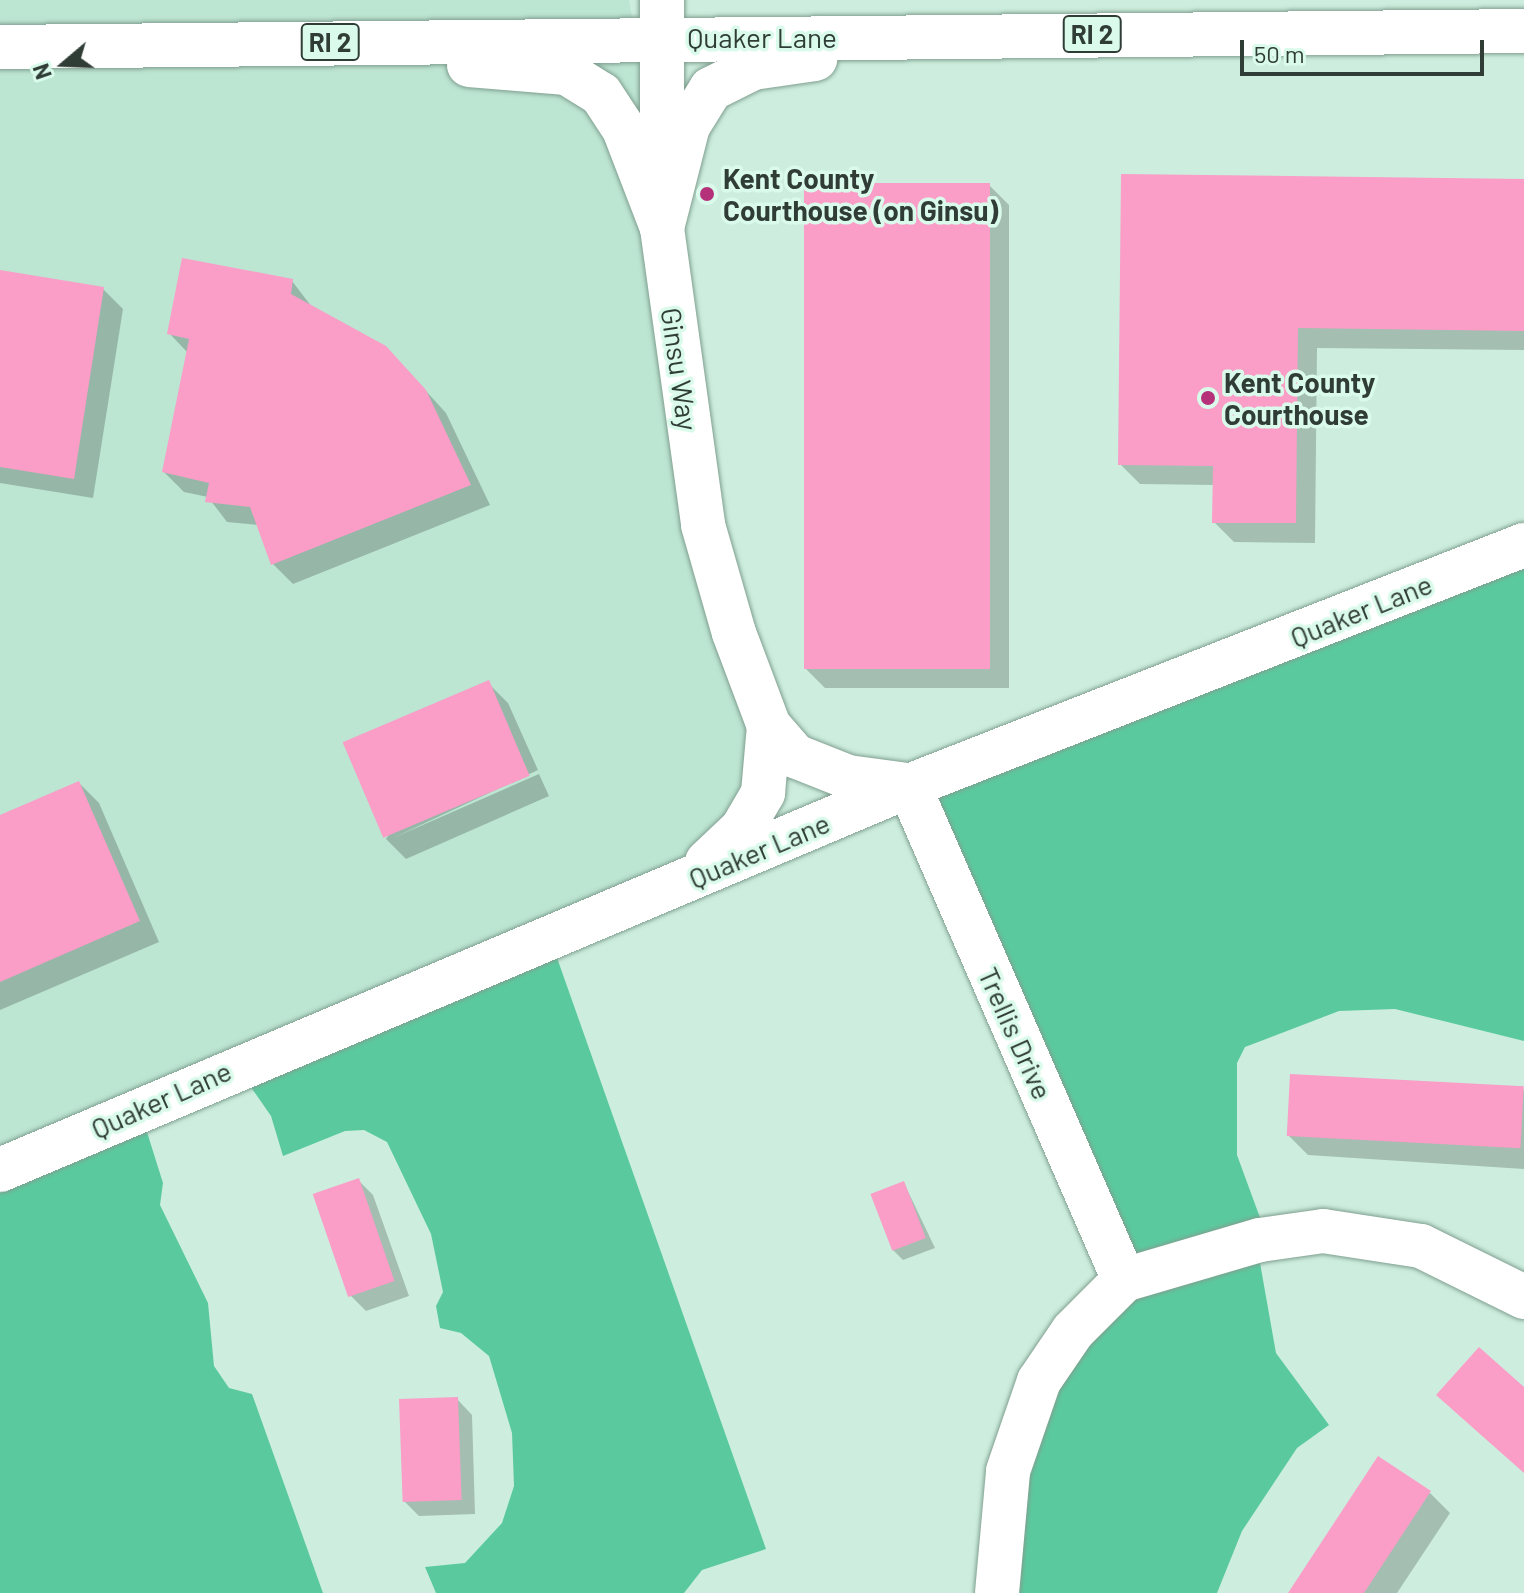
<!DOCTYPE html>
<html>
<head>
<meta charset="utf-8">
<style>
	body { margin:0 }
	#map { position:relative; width:1524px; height:1593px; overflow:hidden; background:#cdeede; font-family:Barlow,sans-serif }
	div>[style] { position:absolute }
	.built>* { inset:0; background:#bce5d2 }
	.forest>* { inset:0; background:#5aca9e }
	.shadow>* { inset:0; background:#0003 }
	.building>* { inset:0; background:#fa9dc7; transform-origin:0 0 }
	.roads { filter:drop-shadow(0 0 2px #809f90) drop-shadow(0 0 2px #809f90) }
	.minor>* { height:44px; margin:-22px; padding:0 22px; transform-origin:22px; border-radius:22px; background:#fff }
	.major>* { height:44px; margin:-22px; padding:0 22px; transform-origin:22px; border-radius:22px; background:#fff }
	.dots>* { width:22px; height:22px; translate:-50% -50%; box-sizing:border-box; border:4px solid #dafbeb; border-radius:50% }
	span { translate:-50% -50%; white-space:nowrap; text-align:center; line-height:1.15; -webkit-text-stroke:7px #dafbeb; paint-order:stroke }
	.shield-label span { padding:2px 6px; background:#dafbeb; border:2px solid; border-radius:6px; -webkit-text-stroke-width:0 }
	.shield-label { font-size:26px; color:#303d37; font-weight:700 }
	.street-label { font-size:28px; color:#303d37 }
	.poi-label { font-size:28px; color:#303d37; font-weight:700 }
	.left { translate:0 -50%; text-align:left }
	.north { position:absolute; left:24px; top:24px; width:80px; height:80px; -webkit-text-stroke:6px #dafbeb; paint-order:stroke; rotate:251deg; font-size:22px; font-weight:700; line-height:32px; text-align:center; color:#303d37 }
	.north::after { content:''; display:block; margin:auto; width:28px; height:36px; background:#303d37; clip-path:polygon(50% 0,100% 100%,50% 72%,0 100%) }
	.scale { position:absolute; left:1240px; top:40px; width:244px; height:36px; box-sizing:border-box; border:4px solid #303d37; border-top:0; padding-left:10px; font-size:24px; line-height:28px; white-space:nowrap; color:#303d37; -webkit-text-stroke:6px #dafbeb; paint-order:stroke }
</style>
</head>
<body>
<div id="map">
	<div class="built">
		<div style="clip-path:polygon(0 0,629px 0,665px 202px,658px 208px,769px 740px,709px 854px,0 1169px)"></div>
	</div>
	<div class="forest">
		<div style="clip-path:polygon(1524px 543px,1524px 1041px,1395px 1009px,1339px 1011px,1245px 1047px,1237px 1063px,1237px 1155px,1266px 1234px,1257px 1246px,1276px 1353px,1329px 1425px,1297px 1448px,1242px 1531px,1217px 1593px,994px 1593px,1002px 1486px,1115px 1284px,926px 779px)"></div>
		<div style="clip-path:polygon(550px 938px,766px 1549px,702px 1570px,684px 1593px,436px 1593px,425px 1567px,465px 1563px,502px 1523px,514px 1486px,512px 1433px,489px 1356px,461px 1333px,440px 1328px,436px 1306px,443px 1292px,431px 1234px,387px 1142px,364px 1130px,345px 1131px,283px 1156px,271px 1116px,239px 1070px)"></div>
		<div style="clip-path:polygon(141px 1113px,163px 1183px,160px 1205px,208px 1303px,214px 1366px,229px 1388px,252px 1394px,323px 1593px,0 1593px,0 1169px)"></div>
	</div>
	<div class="shadow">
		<div style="clip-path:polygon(1122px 176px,1524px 181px,1524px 350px,1317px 348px,1315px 543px,1234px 542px,1214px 522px,1215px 485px,1140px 484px,1120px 464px)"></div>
		<div style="clip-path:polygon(989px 185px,1009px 205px,1009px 688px,825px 688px,805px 668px)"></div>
		<div style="clip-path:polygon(0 272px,103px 289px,123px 309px,93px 498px,0 483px)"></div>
		<div style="clip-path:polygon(292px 281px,312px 307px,406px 369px,446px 413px,490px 505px,293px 584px,273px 564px,258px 525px,227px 522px,208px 497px,184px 492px,164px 472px,188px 353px,169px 333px)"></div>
		<div style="clip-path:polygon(488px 683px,508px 703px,538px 770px,393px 838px,539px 774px,549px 796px,406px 859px,386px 839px)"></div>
		<div style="clip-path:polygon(79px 783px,99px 803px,159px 942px,0 1010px,0 817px)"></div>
		<div style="clip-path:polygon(1292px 1076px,1524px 1090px,1524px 1169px,1308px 1155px,1288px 1135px)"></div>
		<div style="clip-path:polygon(358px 1180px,373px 1195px,409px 1296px,366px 1311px,351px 1296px,315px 1196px)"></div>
		<div style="clip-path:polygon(904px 1183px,935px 1248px,903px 1260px,893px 1250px)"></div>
		<div style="clip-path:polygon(457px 1399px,472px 1415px,475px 1514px,419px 1516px,404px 1501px)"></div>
		<div style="clip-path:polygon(1430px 1493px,1450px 1513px,1397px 1593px,1290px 1593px)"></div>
	</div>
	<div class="building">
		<div style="clip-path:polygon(1121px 174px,1524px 179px,1524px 331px,1298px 328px,1296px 523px,1212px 523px,1213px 466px,1118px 465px)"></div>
		<div style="left:804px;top:183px;width:186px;height:486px"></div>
		<div style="clip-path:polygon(182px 258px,293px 279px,291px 294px,386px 346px,426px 390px,471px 485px,271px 565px,250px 507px,205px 502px,209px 483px,162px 472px,189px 339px,167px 334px)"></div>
		<div style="clip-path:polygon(0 270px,104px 287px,74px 479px,0 467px)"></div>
		<div style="left:489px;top:680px;width:104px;height:159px;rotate:67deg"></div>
		<div style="clip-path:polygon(79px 781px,140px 921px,0 982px,0 815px)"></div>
		<div style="left:1290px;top:1074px;width:234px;height:62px;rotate:3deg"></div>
		<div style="left:359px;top:1178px;width:109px;height:49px;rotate:71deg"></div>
		<div style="left:904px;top:1181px;width:61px;height:36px;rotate:69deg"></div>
		<div style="clip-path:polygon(1479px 1347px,1524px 1387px,1524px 1473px,1436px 1395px)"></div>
		<div style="left:458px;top:1397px;width:103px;height:59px;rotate:88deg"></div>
		<div style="clip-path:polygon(1378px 1456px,1431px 1491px,1364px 1593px,1288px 1593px)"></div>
	</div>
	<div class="roads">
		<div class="minor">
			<div style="left:662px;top:0;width:228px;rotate:90deg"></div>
			<div style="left:662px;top:228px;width:300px;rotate:82.1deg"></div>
			<div style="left:703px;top:525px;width:112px;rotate:74deg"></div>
			<div style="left:734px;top:633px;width:99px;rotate:69.4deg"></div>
			<div style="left:769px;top:726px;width:40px;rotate:49deg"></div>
			<div style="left:795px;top:756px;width:57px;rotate:21.6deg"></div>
			<div style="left:848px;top:777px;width:60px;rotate:7.7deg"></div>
			<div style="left:909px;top:786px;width:539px;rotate:66.48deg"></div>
			<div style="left:707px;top:862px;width:48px;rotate:-43.3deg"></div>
			<div style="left:742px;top:829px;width:42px;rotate:-59.7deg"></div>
			<div style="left:763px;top:793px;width:67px;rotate:-84.9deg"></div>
			<div style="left:0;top:1170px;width:987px;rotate:-22.9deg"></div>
			<div style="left:909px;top:786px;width:661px;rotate:-21.4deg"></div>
			<div style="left:997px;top:1593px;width:122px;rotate:-84.8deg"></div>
			<div style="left:1008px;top:1471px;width:95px;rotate:-71deg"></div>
			<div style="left:1039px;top:1381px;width:60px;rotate:-55.8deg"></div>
			<div style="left:1073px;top:1331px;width:72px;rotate:-45deg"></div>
			<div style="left:1124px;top:1280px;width:142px;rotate:-16.4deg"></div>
			<div style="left:1260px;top:1240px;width:64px;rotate:-8.1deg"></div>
			<div style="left:1323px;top:1231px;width:99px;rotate:8.7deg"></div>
			<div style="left:1421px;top:1246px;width:115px;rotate:26.3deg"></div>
		</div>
		<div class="major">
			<div style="left:0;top:47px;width:1524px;rotate:-0.6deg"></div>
			<div style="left:469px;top:65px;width:98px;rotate:4.7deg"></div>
			<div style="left:567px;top:73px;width:40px;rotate:32deg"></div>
			<div style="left:601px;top:94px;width:42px;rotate:56.7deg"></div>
			<div style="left:624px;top:129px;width:106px;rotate:69deg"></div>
			<div style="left:662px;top:228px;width:105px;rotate:-75.7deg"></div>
			<div style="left:688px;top:126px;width:44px;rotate:-58.1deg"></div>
			<div style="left:711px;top:89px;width:47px;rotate:-26.6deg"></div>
			<div style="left:753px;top:68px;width:63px;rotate:-8.3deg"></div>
		</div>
	</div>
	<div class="dots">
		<div style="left:707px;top:194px;background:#b5327a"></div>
		<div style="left:1208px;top:398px;background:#b5327a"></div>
	</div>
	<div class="shield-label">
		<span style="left:1092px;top:34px">RI 2</span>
		<span style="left:330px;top:42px">RI 2</span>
	</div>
	<div class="street-label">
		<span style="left:762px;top:37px">Quaker Lane</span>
		<span style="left:680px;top:369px;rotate:82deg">Ginsu Way</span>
		<span style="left:1361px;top:610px;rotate:-22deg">Quaker Lane</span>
		<span style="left:759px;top:850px;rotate:-23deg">Quaker Lane</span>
		<span style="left:1016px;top:1033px;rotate:66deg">Trellis Drive</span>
		<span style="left:161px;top:1099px;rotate:-24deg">Quaker Lane</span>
	</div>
	<div class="poi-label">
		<span class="left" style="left:723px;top:194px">Kent County<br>Courthouse (on Ginsu)</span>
		<span class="left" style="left:1224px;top:398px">Kent County<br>Courthouse</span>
	</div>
	<div class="north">N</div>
	<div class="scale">50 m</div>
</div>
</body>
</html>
